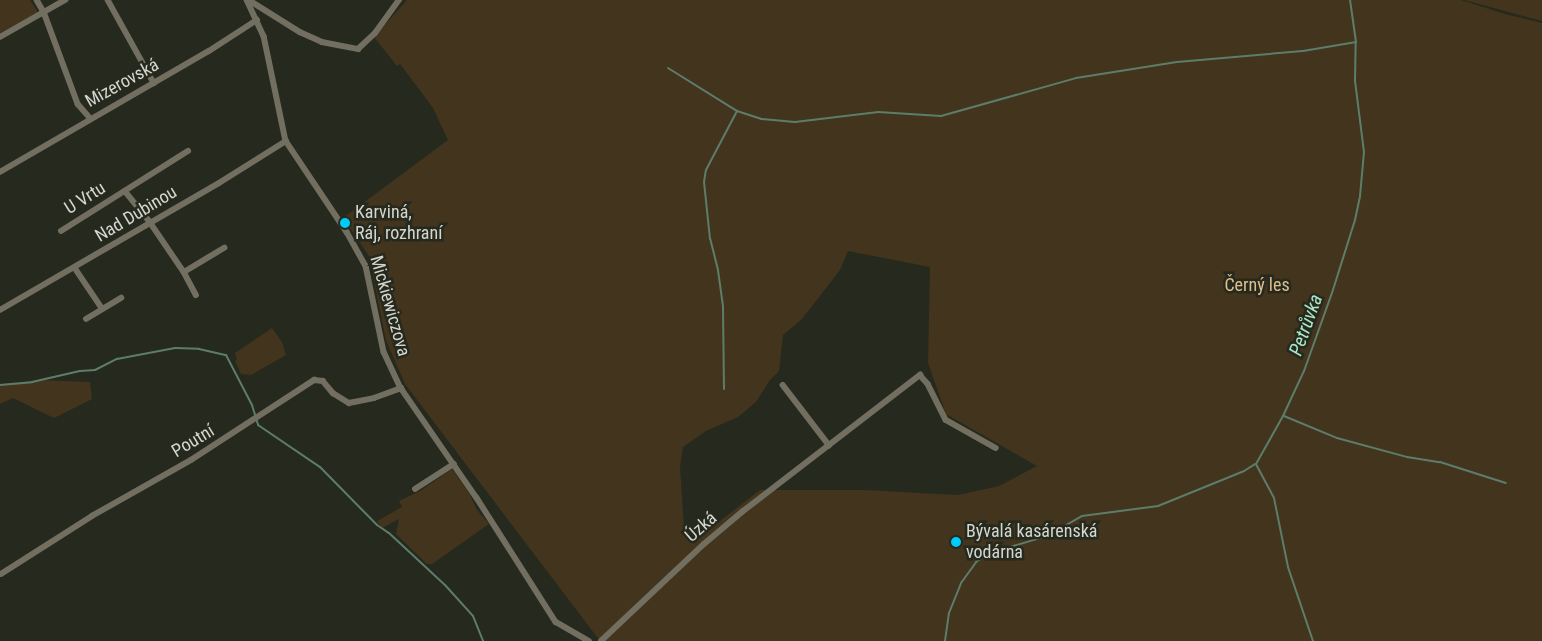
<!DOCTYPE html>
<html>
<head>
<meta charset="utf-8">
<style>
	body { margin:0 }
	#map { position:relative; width:1542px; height:641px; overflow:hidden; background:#26291d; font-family:"Roboto Condensed",sans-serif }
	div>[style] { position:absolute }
	.green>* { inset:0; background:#43341d }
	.stream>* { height:2px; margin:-1px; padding:0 1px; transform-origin:1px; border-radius:1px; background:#5d7d6b }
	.street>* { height:5.5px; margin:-2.75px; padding:0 2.75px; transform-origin:2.75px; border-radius:2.75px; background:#726f61 }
	.dots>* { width:14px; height:14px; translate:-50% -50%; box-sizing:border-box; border:2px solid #26291d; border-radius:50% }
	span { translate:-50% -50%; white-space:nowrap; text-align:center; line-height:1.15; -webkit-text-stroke:5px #26291d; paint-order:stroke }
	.street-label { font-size:18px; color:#d5d7cf }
	.poi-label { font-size:18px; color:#d5d7cf }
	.left { translate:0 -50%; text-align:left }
	.park-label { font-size:18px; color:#e0be8b }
	.water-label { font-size:19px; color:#ace8c6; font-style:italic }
</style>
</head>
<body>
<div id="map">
	<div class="green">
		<div style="clip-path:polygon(0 0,30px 0,38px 12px,0 33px)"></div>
		<div style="clip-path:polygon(evenodd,407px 0,1461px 0,1505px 14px,1542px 23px,1542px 641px,600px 641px,405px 384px,386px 340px,369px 256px,343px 218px,448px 140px,433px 108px,400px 64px,397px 66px,374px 37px,407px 0,848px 251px,930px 267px,928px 363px,946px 414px,1037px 466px,999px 486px,958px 495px,864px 490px,760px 490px,694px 541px,684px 527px,680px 466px,683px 447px,706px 431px,738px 417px,756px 402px,770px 380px,779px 371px,783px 335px,802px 319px,840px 270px,848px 251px)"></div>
		<div style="clip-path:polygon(1464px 0,1542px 0,1542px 21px)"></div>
		<div style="clip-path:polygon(272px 328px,282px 342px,286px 355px,251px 375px,241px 374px,235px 361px,237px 359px,235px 353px)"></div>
		<div style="clip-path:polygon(39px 380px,90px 382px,92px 399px,54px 418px,13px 398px,0 404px,0 384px)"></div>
		<div style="clip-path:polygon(452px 469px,469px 493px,477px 510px,489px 524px,432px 564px,427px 564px,396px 534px,399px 519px,382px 528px,377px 521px,402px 507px,399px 501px,420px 491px)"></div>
	</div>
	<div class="stream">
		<div style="left:668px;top:68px;width:81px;rotate:31.9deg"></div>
		<div style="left:0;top:385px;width:32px;rotate:-5deg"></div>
		<div style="left:32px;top:382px;width:49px;rotate:-12.9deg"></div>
		<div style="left:80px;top:371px;width:15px;rotate:-4deg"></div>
		<div style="left:95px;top:370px;width:25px;rotate:-27deg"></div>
		<div style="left:117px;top:359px;width:59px;rotate:-10.7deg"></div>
		<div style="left:175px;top:348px;width:24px;rotate:2deg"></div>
		<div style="left:199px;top:349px;width:28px;rotate:13deg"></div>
		<div style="left:226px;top:355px;width:56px;rotate:62.5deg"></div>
		<div style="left:252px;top:405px;width:21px;rotate:73deg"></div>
		<div style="left:258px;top:425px;width:75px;rotate:34.1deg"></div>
		<div style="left:320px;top:467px;width:81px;rotate:45.5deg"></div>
		<div style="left:377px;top:525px;width:14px;rotate:34deg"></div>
		<div style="left:389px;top:533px;width:76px;rotate:42.9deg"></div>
		<div style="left:445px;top:585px;width:42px;rotate:47.9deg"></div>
		<div style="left:473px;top:616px;width:27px;rotate:68deg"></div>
		<div style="left:724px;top:389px;width:83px;rotate:-90.7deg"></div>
		<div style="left:723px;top:306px;width:36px;rotate:-98deg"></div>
		<div style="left:718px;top:270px;width:32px;rotate:-104deg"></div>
		<div style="left:710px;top:239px;width:57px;rotate:-96deg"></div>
		<div style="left:704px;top:182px;width:12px;rotate:-81deg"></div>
		<div style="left:706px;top:170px;width:67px;rotate:-62.3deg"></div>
		<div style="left:737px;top:111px;width:25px;rotate:18deg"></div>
		<div style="left:761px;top:119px;width:34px;rotate:5deg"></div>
		<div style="left:795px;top:122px;width:84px;rotate:-6.9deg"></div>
		<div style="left:878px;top:112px;width:63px;rotate:3.6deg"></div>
		<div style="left:941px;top:116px;width:140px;rotate:-15.7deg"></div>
		<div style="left:1076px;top:78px;width:102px;rotate:-9deg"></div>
		<div style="left:1177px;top:62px;width:126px;rotate:-5deg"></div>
		<div style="left:1303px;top:51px;width:54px;rotate:-9.6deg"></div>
		<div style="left:1284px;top:416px;width:57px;rotate:22.5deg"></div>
		<div style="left:1337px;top:438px;width:73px;rotate:15.2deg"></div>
		<div style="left:1407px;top:457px;width:33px;rotate:9deg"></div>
		<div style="left:1440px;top:462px;width:69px;rotate:17.7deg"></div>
		<div style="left:945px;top:641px;width:28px;rotate:-82deg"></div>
		<div style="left:949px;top:613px;width:32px;rotate:-68deg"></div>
		<div style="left:961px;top:583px;width:26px;rotate:-54deg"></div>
		<div style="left:976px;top:562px;width:17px;rotate:-33deg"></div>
		<div style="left:990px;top:553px;width:59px;rotate:-16.6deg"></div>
		<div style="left:1047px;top:536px;width:40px;rotate:-29.7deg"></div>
		<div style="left:1082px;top:516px;width:77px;rotate:-7.5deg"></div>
		<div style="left:1158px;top:506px;width:93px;rotate:-22.1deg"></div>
		<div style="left:1244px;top:471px;width:13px;rotate:-32deg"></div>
		<div style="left:1313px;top:641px;width:78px;rotate:-108.7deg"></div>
		<div style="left:1288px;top:567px;width:70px;rotate:-101.5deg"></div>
		<div style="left:1274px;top:498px;width:38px;rotate:-118deg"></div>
		<div style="left:1256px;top:464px;width:55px;rotate:-60.6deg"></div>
		<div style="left:1283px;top:416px;width:50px;rotate:-65deg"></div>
		<div style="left:1304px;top:371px;width:83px;rotate:-70.3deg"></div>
		<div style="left:1332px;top:293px;width:77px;rotate:-72.5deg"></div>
		<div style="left:1355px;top:220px;width:25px;rotate:-78deg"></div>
		<div style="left:1360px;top:196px;width:44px;rotate:-84.8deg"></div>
		<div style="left:1364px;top:152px;width:72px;rotate:-97.2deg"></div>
		<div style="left:1355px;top:81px;width:39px;rotate:-89deg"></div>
		<div style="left:1356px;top:42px;width:42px;rotate:-98.1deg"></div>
	</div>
	<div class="street">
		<div style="left:37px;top:0;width:14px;rotate:60deg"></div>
		<div style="left:44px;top:12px;width:98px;rotate:69.7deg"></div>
		<div style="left:78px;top:104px;width:18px;rotate:49deg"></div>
		<div style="left:108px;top:0;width:95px;rotate:61deg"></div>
		<div style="left:247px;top:0;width:40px;rotate:65deg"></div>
		<div style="left:264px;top:36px;width:107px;rotate:78.2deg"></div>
		<div style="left:286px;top:141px;width:110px;rotate:56.2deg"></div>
		<div style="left:347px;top:232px;width:39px;rotate:61deg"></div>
		<div style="left:366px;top:266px;width:88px;rotate:78.2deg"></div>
		<div style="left:384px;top:352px;width:40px;rotate:65deg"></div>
		<div style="left:401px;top:388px;width:134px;rotate:55.4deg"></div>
		<div style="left:477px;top:498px;width:147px;rotate:57.5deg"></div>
		<div style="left:556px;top:622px;width:38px;rotate:30deg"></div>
		<div style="left:249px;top:0;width:60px;rotate:32.1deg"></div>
		<div style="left:300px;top:32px;width:24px;rotate:24deg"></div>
		<div style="left:322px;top:42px;width:37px;rotate:11deg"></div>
		<div style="left:358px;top:49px;width:23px;rotate:-43deg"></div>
		<div style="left:375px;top:33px;width:41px;rotate:-54deg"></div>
		<div style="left:0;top:37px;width:75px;rotate:-29.6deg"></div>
		<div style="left:0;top:172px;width:241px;rotate:-30.1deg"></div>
		<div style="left:209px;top:51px;width:57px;rotate:-32.9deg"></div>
		<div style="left:125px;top:191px;width:40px;rotate:51deg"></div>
		<div style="left:150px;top:222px;width:60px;rotate:55.8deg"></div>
		<div style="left:184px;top:272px;width:26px;rotate:62deg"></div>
		<div style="left:61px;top:231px;width:150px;rotate:-32.2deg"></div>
		<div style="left:75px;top:268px;width:48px;rotate:56deg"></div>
		<div style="left:184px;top:272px;width:47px;rotate:-31deg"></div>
		<div style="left:0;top:310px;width:253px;rotate:-30.1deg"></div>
		<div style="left:219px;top:183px;width:79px;rotate:-32.1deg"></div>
		<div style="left:86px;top:319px;width:41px;rotate:-31deg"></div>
		<div style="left:783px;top:385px;width:76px;rotate:52.5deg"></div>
		<div style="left:415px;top:489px;width:46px;rotate:-32.7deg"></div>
		<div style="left:1px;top:574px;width:108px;rotate:-32.5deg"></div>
		<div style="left:92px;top:516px;width:114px;rotate:-29.5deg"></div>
		<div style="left:191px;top:460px;width:147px;rotate:-33deg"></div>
		<div style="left:314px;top:380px;width:9px;rotate:6deg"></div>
		<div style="left:323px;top:381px;width:16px;rotate:50deg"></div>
		<div style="left:333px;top:393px;width:19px;rotate:32deg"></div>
		<div style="left:349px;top:403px;width:25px;rotate:-11deg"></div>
		<div style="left:374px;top:398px;width:29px;rotate:-20deg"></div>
		<div style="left:601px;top:641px;width:141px;rotate:-43.3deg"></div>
		<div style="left:704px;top:544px;width:50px;rotate:-40.1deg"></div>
		<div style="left:742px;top:512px;width:225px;rotate:-37.6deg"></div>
		<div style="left:920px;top:375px;width:12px;rotate:48deg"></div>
		<div style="left:928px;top:384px;width:40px;rotate:63.4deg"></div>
		<div style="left:946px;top:420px;width:57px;rotate:29.2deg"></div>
	</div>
	<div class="dots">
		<div style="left:345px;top:223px;background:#00cbf8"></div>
		<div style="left:956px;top:542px;background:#00cbf8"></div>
	</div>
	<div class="street-label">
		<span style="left:122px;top:83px;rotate:-29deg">Mizerovská</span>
		<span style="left:85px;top:198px;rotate:-32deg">U Vrtu</span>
		<span style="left:136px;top:214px;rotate:-31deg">Nad Dubinou</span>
		<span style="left:390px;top:306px;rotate:74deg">Mickiewiczova</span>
		<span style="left:193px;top:441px;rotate:-31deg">Poutní</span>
		<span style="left:701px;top:527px;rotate:-41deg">Úzká</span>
	</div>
	<div class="poi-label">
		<span class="left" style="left:355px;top:223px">Karviná,<br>Ráj, rozhraní</span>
		<span class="left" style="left:966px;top:542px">Bývalá kasárenská<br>vodárna</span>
	</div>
	<div class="park-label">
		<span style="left:1257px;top:285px">Černý les</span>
	</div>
	<div class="water-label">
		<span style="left:1306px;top:325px;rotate:-70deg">Petrůvka</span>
	</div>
</div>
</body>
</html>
